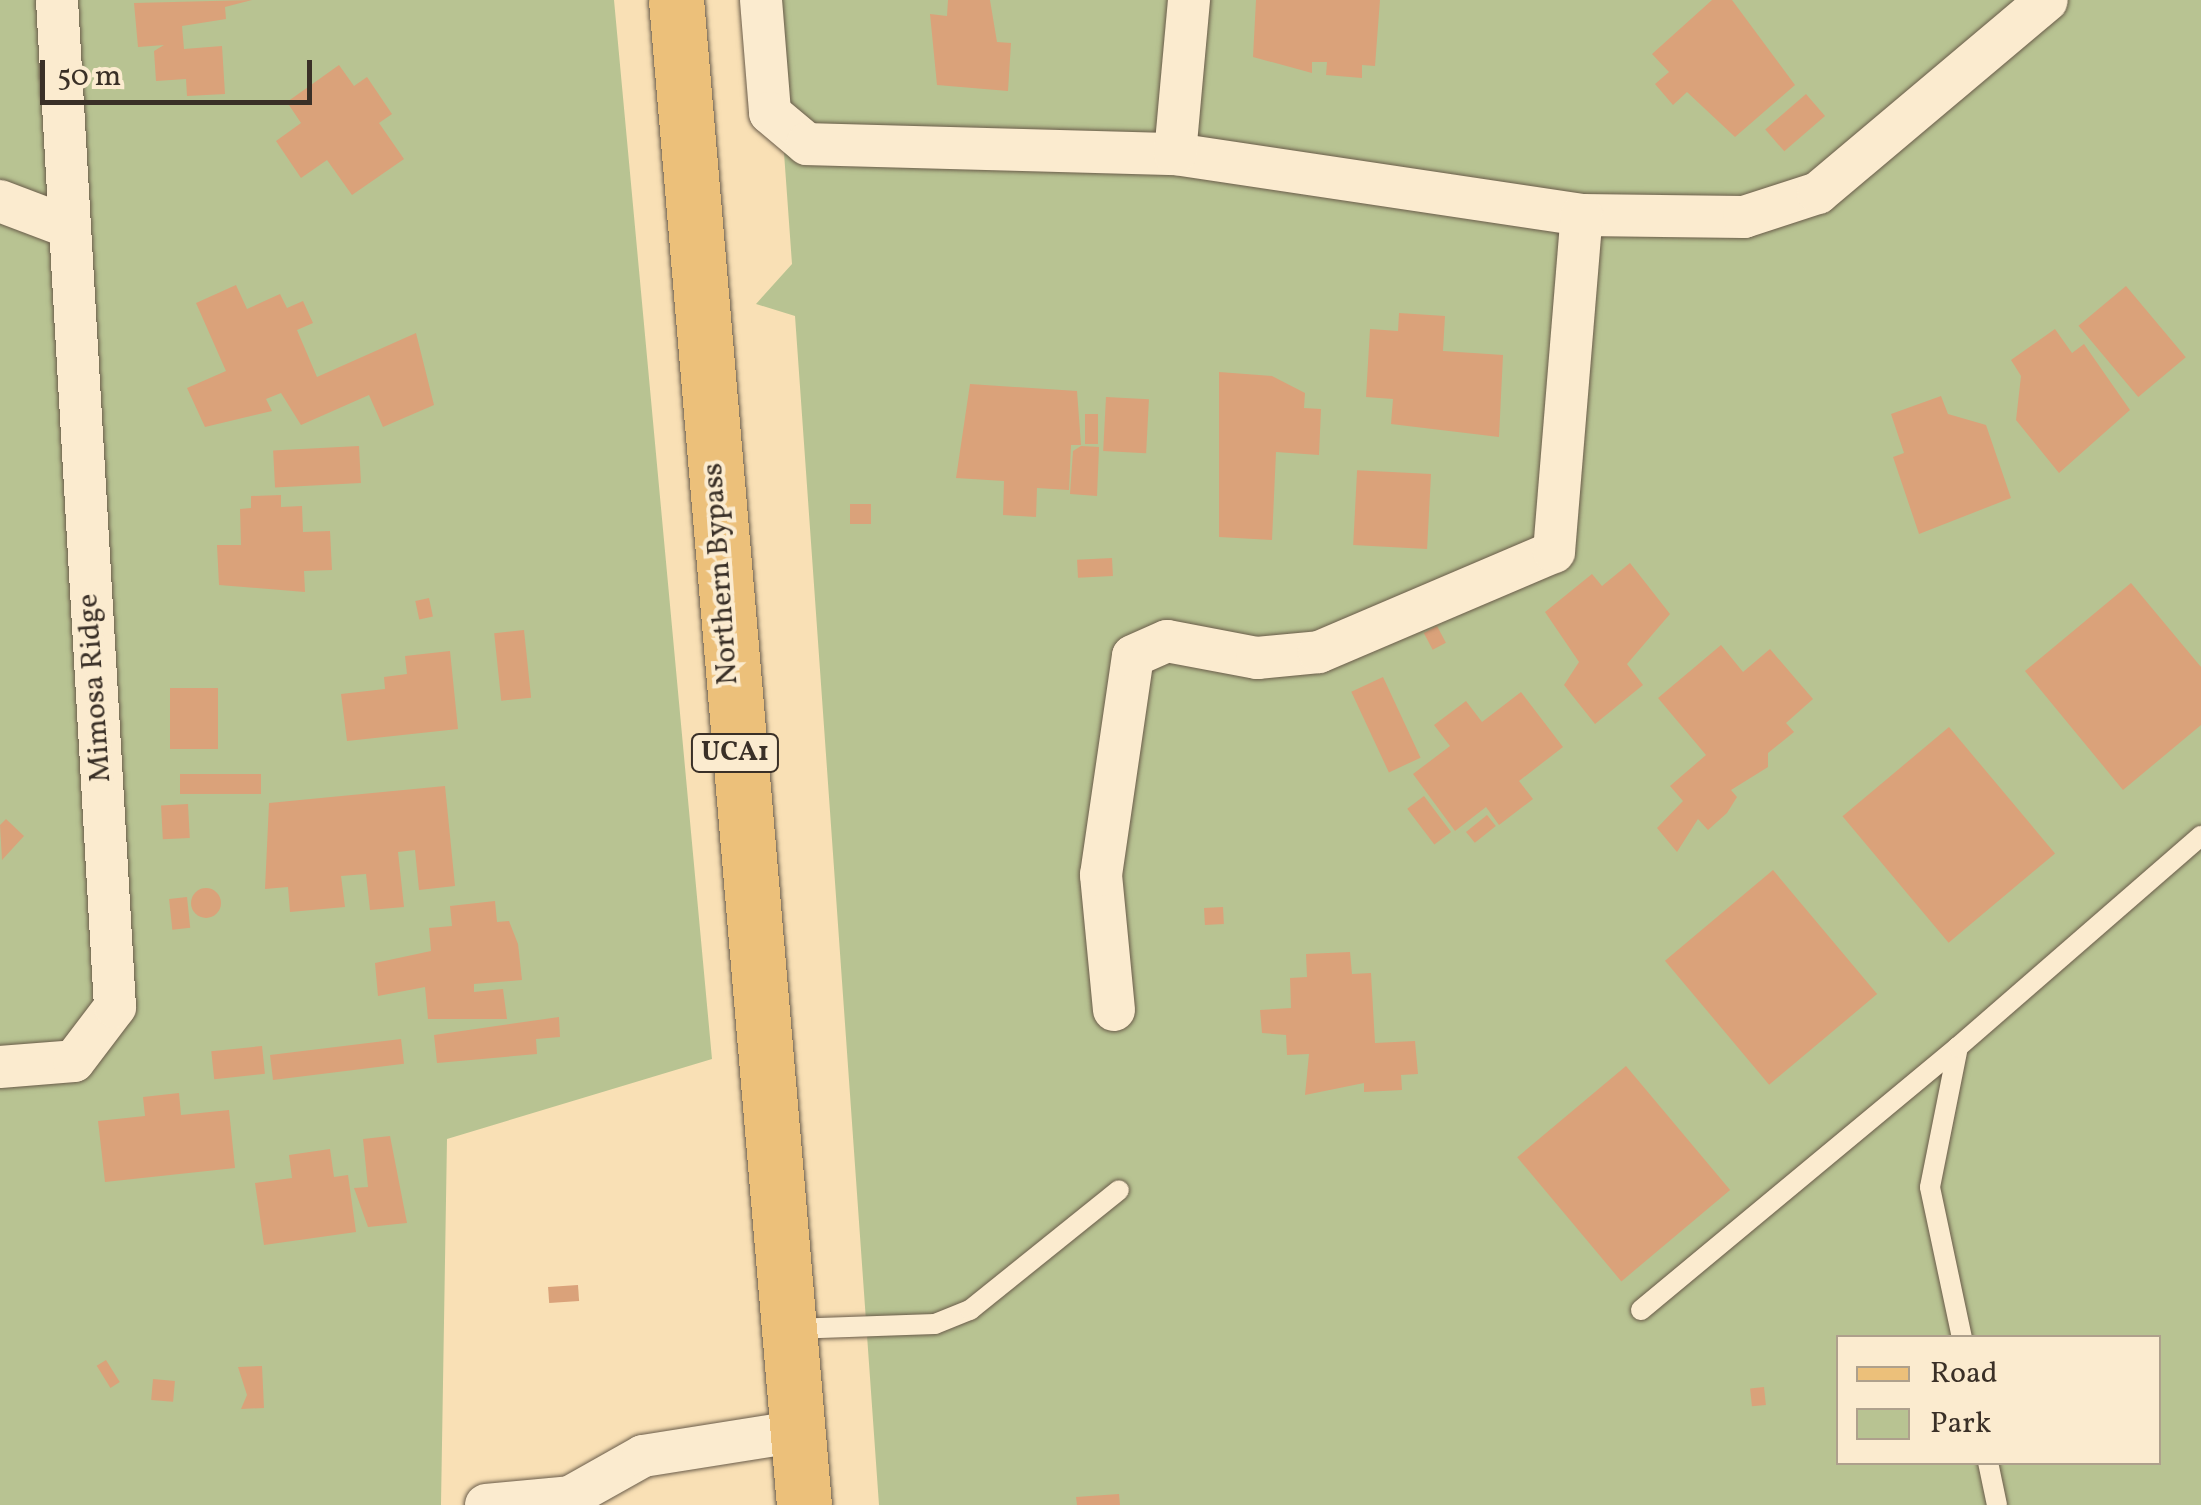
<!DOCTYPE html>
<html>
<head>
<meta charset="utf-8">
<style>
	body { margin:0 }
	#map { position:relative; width:2201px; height:1505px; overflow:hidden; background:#f9e0b5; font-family:Vollkorn,serif }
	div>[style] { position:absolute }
	.green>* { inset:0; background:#b8c392 }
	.building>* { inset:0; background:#daa27a; transform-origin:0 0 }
	.round { border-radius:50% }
	.roads { filter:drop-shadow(0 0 2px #6a5c4a) drop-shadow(0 0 2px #6a5c4a) }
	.lane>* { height:20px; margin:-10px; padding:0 10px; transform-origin:10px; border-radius:10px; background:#fbebcf }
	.street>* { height:42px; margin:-21px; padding:0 21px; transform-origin:21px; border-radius:21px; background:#fbebcf }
	.primary>* { height:55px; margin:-27.5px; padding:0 27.5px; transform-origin:27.5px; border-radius:27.5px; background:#ecc07a }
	span { translate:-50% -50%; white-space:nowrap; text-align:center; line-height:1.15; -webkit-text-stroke:8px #fbebcf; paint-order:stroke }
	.shield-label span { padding:2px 8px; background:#fbebcf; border:2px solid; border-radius:8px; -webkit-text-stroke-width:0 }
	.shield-label { font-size:28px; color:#3a3027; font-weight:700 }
	.street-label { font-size:30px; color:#3a3027 }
	.legend { position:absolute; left:1836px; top:1335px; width:325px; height:130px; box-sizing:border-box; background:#fbebcf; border:2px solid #aea08c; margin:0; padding:12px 18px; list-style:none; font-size:30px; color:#3a3027 }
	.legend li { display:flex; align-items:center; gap:20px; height:50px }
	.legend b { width:50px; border:2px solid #aea08c }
	.scale { position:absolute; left:40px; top:60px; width:272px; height:45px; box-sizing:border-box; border:5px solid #3a3027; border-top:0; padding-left:12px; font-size:30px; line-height:35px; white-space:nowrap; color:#3a3027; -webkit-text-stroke:8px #fbebcf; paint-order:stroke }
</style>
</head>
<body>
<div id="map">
	<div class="green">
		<div style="clip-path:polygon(0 0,614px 0,712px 1059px,447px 1139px,441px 1505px,0 1505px)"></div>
		<div style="clip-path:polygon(evenodd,773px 0,2201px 0,2201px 1505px,879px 1505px,795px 316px,756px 304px,792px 264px,773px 0,1838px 1338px,2158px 1338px,2158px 1462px,1838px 1462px,1838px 1338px)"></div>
	</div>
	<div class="building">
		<div style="clip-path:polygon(252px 0,225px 7px,226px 19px,182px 26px,184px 49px,222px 46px,225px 94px,187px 96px,186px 79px,156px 81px,154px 51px,164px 45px,138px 47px,134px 3px)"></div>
		<div style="clip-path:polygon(948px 0,990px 0,997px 42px,1011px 43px,1008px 91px,937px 85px,930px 14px,947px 16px)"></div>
		<div style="clip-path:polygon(1256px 0,1380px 0,1375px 66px,1362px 65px,1362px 78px,1326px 75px,1327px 62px,1312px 62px,1312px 73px,1253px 57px)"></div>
		<div style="clip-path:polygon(1712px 0,1732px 0,1795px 85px,1735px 137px,1687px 92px,1673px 105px,1655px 84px,1669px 72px,1652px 54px)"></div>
		<div style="clip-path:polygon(339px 65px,354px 86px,367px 77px,392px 114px,379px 123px,404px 159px,352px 195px,327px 160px,301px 178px,276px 141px,301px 123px,287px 102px)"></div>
		<div style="left:1806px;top:94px;width:29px;height:54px;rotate:49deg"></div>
		<div style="clip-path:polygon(236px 285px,247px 309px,280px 294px,287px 308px,303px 301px,313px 323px,297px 330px,317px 377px,416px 333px,434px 405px,383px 427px,369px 395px,301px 425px,281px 393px,266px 399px,272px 411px,205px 427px,187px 388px,226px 371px,196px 303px)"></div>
		<div style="left:2126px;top:286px;width:93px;height:62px;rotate:50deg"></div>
		<div style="clip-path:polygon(1399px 313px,1445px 316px,1443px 351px,1503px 355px,1499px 437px,1391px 424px,1393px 399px,1366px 397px,1370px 329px,1398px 331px)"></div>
		<div style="clip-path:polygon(2055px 329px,2072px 353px,2084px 344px,2130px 410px,2059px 473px,2016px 420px,2021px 376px,2011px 360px)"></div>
		<div style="clip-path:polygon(1219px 372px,1272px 376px,1305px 393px,1304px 408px,1321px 409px,1319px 455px,1276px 452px,1272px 540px,1219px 537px)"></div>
		<div style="clip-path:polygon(970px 384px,1077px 391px,1081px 445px,1071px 445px,1069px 490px,1037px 488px,1036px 517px,1003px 515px,1004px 481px,956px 478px)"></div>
		<div style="clip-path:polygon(1941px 396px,1948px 414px,1986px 425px,2011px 498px,1919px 534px,1893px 457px,1904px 453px,1891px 414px)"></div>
		<div style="left:1106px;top:397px;width:43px;height:54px;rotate:3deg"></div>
		<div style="left:1085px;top:414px;width:13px;height:30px"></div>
		<div style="left:359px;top:446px;width:37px;height:86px;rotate:87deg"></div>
		<div style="clip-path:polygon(1081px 446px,1099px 447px,1097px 496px,1070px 494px,1073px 451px)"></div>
		<div style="left:1431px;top:474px;width:75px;height:74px;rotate:93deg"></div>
		<div style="clip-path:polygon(281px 495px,281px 507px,302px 506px,303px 532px,330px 531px,332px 570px,304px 571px,305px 592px,219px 585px,217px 545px,241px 545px,240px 509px,251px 508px,251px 496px)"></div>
		<div style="left:850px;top:504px;width:21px;height:20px"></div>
		<div style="left:1112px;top:558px;width:18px;height:35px;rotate:87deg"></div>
		<div style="clip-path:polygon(1630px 563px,1670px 614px,1627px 664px,1643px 685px,1595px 724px,1564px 685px,1579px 662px,1545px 612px,1592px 574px,1602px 586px)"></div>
		<div style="clip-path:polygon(2131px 583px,2201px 667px,2201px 725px,2123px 790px,2025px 671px)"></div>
		<div style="left:429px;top:598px;width:19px;height:14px;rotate:78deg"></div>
		<div style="left:1437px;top:626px;width:19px;height:15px;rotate:62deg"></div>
		<div style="left:524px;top:630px;width:68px;height:30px;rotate:84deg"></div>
		<div style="clip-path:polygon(1721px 645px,1743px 672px,1770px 649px,1813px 699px,1786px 723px,1794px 732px,1768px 753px,1768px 767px,1731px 790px,1737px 797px,1727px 813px,1708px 830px,1698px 819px,1677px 852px,1657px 828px,1683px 801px,1670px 786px,1706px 755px,1658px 698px)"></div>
		<div style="clip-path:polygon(450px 651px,458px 729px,347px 741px,341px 694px,385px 689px,384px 677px,407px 674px,405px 656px)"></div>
		<div style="left:1383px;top:677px;width:89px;height:35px;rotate:65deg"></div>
		<div style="left:218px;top:688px;width:61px;height:48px;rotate:90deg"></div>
		<div style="clip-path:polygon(1521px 692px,1563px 747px,1519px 781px,1533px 799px,1499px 825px,1486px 807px,1455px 831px,1413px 774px,1450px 746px,1434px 725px,1466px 701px,1482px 722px)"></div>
		<div style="left:1949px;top:727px;width:165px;height:139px;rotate:50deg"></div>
		<div style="left:261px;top:774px;width:20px;height:81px;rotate:90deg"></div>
		<div style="clip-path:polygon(445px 786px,455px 886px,419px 890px,415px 850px,398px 852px,404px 907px,370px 910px,366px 874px,341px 876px,345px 907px,290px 912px,288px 887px,265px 889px,269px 803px)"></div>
		<div style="left:1424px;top:796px;width:45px;height:21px;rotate:53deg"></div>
		<div style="left:188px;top:804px;width:34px;height:27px;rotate:87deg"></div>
		<div style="left:1487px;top:815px;width:14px;height:27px;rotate:51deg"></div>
		<div style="clip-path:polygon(6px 819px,24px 836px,2px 860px,0 825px)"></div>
		<div style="left:1773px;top:870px;width:162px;height:141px;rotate:50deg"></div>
		<div class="round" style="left:191px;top:888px;width:30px;height:30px"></div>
		<div style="left:187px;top:897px;width:31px;height:18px;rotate:84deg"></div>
		<div style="clip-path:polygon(495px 901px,497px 922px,509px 921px,518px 944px,522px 980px,474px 984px,474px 992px,503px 989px,507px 1019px,428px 1019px,425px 987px,378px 996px,375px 963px,431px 951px,429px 928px,452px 926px,450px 906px)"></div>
		<div style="left:1223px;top:907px;width:17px;height:19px;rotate:87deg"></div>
		<div style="clip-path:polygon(1350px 952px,1352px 974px,1371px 973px,1375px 1043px,1415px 1041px,1418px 1074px,1401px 1075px,1402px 1090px,1364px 1092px,1364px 1083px,1305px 1095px,1309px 1054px,1287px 1055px,1286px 1035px,1262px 1033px,1260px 1010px,1291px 1008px,1290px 978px,1307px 977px,1306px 954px)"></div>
		<div style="clip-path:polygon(559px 1017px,560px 1037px,536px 1039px,537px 1054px,437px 1063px,434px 1035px)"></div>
		<div style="left:401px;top:1039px;width:25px;height:132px;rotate:83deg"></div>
		<div style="left:262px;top:1046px;width:28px;height:51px;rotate:84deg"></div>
		<div style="left:1626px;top:1066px;width:162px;height:142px;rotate:50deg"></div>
		<div style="clip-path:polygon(179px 1093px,181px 1115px,229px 1110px,235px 1168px,105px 1182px,98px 1121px,145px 1116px,143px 1097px)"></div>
		<div style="clip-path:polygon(390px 1136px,407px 1223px,368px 1227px,354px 1188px,368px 1187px,363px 1139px)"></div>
		<div style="clip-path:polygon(330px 1149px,334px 1177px,348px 1175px,356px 1232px,264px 1245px,255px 1183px,292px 1178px,289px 1155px)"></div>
		<div style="left:578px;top:1285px;width:16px;height:30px;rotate:86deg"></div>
		<div style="left:106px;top:1360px;width:26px;height:11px;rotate:58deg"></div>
		<div style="clip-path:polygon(262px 1366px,264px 1408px,241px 1409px,247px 1395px,238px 1367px)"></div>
		<div style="left:153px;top:1379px;width:22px;height:21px;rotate:5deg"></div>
		<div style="left:1764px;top:1387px;width:18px;height:14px;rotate:84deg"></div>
		<div style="clip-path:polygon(1119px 1494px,1120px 1505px,1077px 1505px,1076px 1497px)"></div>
	</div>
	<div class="roads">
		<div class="lane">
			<div style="left:1641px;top:1310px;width:412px;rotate:-39.7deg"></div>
			<div style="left:791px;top:1329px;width:144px;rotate:-2deg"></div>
			<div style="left:935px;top:1324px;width:38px;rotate:-22deg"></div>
			<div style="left:970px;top:1310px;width:191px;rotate:-38.8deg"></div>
			<div style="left:1962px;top:1338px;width:154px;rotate:-102deg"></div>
			<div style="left:1930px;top:1187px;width:143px;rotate:-78.7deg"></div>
			<div style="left:1958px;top:1047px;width:322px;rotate:-41deg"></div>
			<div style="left:1988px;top:1462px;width:44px;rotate:78.2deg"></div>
		</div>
		<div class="street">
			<div style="left:761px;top:0;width:113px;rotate:85.4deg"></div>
			<div style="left:770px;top:113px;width:48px;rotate:40deg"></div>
			<div style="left:807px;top:144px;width:368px;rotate:1.6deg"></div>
			<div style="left:1175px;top:154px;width:412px;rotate:8.5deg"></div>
			<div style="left:1582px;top:215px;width:162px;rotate:0.7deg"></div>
			<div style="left:1744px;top:217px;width:78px;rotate:-18deg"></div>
			<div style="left:1818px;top:193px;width:299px;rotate:-40.1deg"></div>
			<div style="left:1175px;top:154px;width:155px;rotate:-84.8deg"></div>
			<div style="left:0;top:201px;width:71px;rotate:20.7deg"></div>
			<div style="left:1114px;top:1010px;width:136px;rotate:-95.5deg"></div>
			<div style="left:1101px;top:875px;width:221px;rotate:-81.7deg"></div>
			<div style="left:1133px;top:656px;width:37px;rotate:-24deg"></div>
			<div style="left:1167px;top:641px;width:92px;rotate:10.7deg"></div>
			<div style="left:1257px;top:658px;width:62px;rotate:-5.5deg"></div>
			<div style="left:1319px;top:652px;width:255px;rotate:-23.1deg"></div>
			<div style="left:1554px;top:552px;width:338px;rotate:-85.3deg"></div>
			<div style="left:0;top:1067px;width:74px;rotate:-4.6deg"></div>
			<div style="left:74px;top:1061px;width:68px;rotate:-52.8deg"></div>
			<div style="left:115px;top:1007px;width:1009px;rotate:-93.3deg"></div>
			<div style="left:486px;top:1505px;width:84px;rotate:-5.4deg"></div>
			<div style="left:570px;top:1497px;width:84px;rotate:-29.3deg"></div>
			<div style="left:643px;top:1456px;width:153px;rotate:-9deg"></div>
		</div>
		<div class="primary">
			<div style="left:676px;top:0;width:1510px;rotate:85.14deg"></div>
		</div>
	</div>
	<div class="shield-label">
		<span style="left:735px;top:753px">UCA1</span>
	</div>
	<div class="street-label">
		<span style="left:721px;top:574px;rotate:-94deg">Northern Bypass</span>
		<span style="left:95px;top:688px;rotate:-94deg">Mimosa Ridge</span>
	</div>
	<ul class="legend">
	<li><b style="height:12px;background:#ecc07a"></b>Road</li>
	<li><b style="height:28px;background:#b8c392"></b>Park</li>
	</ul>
	<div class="scale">50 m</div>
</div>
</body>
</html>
